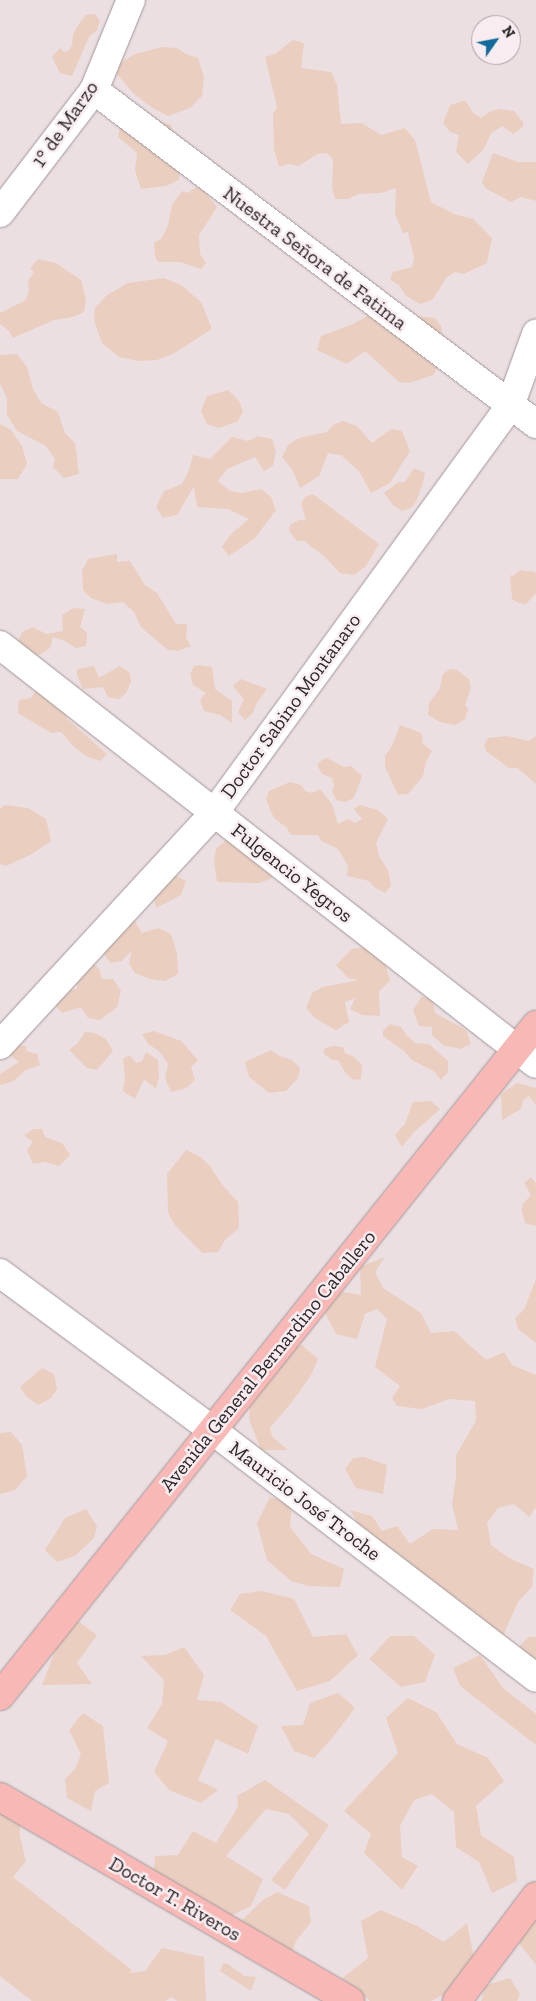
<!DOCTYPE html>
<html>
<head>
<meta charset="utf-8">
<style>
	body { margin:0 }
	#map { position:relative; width:536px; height:2001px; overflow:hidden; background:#ecdfe2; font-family:"Zilla Slab",serif }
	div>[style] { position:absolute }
	.green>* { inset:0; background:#eacec0 }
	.roads { filter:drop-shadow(0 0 1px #a2979a) drop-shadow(0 0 1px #a2979a) }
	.minor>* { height:28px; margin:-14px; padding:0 14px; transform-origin:14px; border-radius:14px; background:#fff }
	.major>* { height:28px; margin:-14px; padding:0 14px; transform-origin:14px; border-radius:14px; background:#f8b8b5 }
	span { translate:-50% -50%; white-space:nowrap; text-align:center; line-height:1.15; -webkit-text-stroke:5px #f9ecf0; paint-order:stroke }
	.street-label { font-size:20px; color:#2b2728 }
	.north { position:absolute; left:471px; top:15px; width:50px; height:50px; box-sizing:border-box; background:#f9ecf0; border:1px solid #a79da0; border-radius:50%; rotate:57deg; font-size:14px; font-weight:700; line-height:20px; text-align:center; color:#2b2728 }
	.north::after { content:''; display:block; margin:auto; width:18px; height:22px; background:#116a9a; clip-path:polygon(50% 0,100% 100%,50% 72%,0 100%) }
</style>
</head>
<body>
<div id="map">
	<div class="green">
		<div style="clip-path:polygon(95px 14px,100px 21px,97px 30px,89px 37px,72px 76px,60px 73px,52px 57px,60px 48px,66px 53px,72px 46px,73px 34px,80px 22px,86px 15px)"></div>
		<div style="clip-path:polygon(293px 40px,304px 43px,301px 68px,331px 72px,337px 85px,341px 124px,362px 123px,381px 135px,405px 128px,415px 140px,431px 202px,454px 214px,473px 219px,492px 238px,487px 263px,464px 274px,455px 272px,447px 277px,432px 300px,420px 304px,406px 296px,399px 285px,390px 280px,393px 272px,412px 267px,414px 258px,408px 232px,403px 233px,395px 214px,396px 188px,381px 193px,359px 194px,348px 199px,335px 199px,332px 188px,333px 160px,327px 153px,318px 154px,298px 166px,289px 164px,279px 167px,274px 149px,273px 114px,277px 107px,265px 57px,275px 54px)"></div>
		<div style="clip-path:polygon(162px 47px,177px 48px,186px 54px,198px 58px,204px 77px,202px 96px,190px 108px,168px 116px,151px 107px,133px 93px,117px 74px,120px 63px,135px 54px)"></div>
		<div style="clip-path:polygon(463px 101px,466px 101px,473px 113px,481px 118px,491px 111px,500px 109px,514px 111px,523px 122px,523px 127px,513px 134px,503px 126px,492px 132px,483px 150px,468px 164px,456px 152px,459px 135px,450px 132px,443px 123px,450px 105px)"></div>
		<div style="clip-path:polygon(151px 119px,171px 125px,180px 163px,179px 180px,166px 186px,141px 189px,135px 170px,137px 153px,118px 137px,120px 127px,129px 122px)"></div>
		<div style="clip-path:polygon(493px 153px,518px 162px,536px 162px,536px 201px,521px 197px,511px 202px,485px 188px,482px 182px)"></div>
		<div style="clip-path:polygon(202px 184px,204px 191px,217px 207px,199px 235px,200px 254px,206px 263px,201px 269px,180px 262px,158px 262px,155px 256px,154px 243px,162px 238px,168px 225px,172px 205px,182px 191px,187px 193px)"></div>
		<div style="clip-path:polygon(38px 259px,56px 263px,81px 280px,86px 300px,84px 312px,73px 317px,54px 320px,13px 338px,9px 331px,0 324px,0 313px,26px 300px,29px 290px,28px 281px,34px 272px,30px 269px)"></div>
		<div style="clip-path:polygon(164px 278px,181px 285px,201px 302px,212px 329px,173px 354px,157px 360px,139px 361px,119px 357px,102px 343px,94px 320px,95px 308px,107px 295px,128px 283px)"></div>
		<div style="clip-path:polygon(375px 312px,435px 318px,441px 326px,445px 345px,439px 366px,433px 375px,410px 383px,399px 382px,365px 351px,347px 364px,317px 350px,321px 336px,353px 324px)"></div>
		<div style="clip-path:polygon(17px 354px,27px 367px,33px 389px,41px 403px,58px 412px,65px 433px,75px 443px,79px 474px,64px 478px,53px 467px,55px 459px,46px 446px,17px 431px,7px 415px,7px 399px,0 383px,0 355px)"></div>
		<div style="clip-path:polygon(228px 390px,239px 401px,243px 411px,238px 421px,219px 428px,207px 424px,201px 411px,207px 396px)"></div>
		<div style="clip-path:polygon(343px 421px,357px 426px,372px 443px,391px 429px,402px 431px,410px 451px,390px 483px,371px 493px,359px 471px,341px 455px,328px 453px,319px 476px,300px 488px,292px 469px,282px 457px,288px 445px,299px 438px,327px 432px,333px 425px)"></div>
		<div style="clip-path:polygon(0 424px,11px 430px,22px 446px,27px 464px,18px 479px,0 479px)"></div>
		<div style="clip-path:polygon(258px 436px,272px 439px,276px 452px,273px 466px,264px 471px,255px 457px,227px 469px,218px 481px,230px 491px,243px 493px,261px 489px,271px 497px,276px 510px,255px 538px,229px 556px,222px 547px,231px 534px,249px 519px,228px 509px,197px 507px,194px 486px,177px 515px,163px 518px,156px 507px,164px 491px,182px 484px,189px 470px,193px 455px,210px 459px,232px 437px,248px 441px)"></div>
		<div style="clip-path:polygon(414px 468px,425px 473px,423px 482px,417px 500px,411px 508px,402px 511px,393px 505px,384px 493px,397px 483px,405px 482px)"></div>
		<div style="clip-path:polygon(313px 494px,379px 544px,366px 566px,354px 575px,340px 573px,324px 556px,304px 541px,297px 541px,289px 531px,290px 525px,299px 520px,306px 520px,301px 504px,305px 497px)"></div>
		<div style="clip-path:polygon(117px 554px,117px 562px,130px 561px,145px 585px,157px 593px,176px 624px,187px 624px,186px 638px,191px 646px,178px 651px,168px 650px,141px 627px,134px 612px,123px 602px,107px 604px,91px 598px,83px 590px,82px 571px,88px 559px)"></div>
		<div style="clip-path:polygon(520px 570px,535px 572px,536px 575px,536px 593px,526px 604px,518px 603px,512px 599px,510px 575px,513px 576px)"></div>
		<div style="clip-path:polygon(74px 608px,85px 609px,80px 627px,87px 633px,86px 646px,76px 648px,65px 641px,53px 637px,50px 648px,39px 655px,27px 653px,18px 642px,22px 632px,33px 627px,46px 634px,63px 631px,62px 615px)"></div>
		<div style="clip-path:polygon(199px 665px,212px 667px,215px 689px,232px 701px,232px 723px,220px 715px,204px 711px,200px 700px,206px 693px,193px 685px,190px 674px,194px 666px)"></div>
		<div style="clip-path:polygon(94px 666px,99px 678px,120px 666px,130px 673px,131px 682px,126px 693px,119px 699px,108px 697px,103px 687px,83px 689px,77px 675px,77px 669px)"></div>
		<div style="clip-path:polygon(450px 669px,457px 670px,469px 679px,471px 688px,465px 705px,468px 709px,465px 719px,455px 725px,440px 722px,428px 715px,429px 703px,439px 690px,443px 674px)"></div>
		<div style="clip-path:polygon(241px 679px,267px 689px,256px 704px,253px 713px,245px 720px,238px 712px,244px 699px,233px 686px)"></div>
		<div style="clip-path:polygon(36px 690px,67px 711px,66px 718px,107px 754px,100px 761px,88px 757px,75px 748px,61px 732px,51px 733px,18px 713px,19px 700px,31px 698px)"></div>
		<div style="clip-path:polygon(400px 725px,421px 733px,423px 741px,421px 742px,432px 751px,426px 762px,423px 776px,408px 794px,398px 795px,385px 767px,385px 756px,392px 746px)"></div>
		<div style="clip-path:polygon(507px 736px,529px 741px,536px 736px,536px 784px,517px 768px,509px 768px,486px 751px,484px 745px,488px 738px)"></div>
		<div style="clip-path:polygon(327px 758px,344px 767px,351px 766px,362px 776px,354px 798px,345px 802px,336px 800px,332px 791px,334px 785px,332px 778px,322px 774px,317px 765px,323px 759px)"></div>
		<div style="clip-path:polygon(290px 782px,301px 785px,305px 791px,312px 793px,320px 789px,332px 804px,338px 824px,348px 819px,355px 823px,362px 819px,354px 809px,360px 805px,378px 810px,388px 819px,376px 843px,379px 856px,388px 870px,391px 886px,385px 893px,374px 887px,369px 881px,347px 876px,348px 866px,338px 849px,321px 841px,318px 835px,291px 835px,286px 827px,275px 819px,271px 812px,266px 799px,269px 791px)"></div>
		<div style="clip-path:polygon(5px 805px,28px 808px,46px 819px,51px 841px,32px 854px,6px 866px,0 864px,0 809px)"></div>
		<div style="clip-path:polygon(228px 838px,277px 873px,270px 879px,259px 883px,217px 882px,214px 861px,216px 849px)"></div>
		<div style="clip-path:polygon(177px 876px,186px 881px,181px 895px,156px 908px,152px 890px,159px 877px)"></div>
		<div style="clip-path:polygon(132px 917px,142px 933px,158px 928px,171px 934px,177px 953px,178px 974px,165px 981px,150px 979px,135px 973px,129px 964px,132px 950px,122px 961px,110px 963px,99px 947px)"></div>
		<div style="clip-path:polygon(364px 947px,383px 956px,390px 981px,379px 991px,380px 1016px,362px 1015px,350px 1009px,355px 998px,345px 1002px,349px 1022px,336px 1030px,316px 1019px,306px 1008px,312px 993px,323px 987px,359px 980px,348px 978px,336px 965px,352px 949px)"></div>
		<div style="clip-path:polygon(91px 961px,99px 969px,102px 979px,113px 979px,121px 991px,117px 1007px,100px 1020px,88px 1018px,81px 1007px,62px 1013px,53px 1003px,69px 990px,77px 989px,77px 976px)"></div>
		<div style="clip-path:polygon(422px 996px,433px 1001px,435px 1013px,466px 1030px,471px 1044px,460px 1049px,443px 1045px,432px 1035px,432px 1027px,419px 1026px,413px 1010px)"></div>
		<div style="clip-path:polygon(390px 1024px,401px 1027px,407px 1036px,416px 1043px,429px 1044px,448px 1061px,448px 1072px,441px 1080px,435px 1072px,412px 1060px,404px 1051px,383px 1036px,383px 1031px)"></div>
		<div style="clip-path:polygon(154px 1031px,181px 1041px,198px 1060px,191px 1067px,195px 1080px,186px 1088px,171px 1092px,165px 1078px,168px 1064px,159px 1051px,148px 1044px,142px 1034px)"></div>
		<div style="clip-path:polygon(85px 1032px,95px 1033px,106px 1039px,113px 1051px,97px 1070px,87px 1068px,69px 1050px,77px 1044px)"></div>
		<div style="clip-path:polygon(16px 1045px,26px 1046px,26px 1051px,37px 1054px,40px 1065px,24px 1071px,14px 1081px,0 1085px,0 1074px,19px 1062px,10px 1055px)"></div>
		<div style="clip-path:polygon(333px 1046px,343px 1047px,345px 1053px,354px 1057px,362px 1065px,361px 1079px,353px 1080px,345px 1072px,338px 1060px,332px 1060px,323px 1053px,325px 1048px)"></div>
		<div style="clip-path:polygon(271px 1050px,279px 1056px,292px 1060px,300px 1068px,298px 1078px,286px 1091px,269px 1093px,249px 1077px,245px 1062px)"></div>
		<div style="clip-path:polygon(146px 1052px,158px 1060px,159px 1076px,156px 1089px,144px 1079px,135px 1099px,123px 1091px,125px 1077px,123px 1059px,129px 1055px,137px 1063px,142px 1061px)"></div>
		<div style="clip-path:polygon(517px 1083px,536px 1088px,536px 1105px,529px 1096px,523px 1100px,521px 1109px,502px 1120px,501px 1094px)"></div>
		<div style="clip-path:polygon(431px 1101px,440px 1109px,413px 1133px,402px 1147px,395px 1135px,405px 1124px,413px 1102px)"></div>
		<div style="clip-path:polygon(34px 1129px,42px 1129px,45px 1137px,62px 1143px,70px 1155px,59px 1166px,45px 1162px,33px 1164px,27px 1150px,33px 1142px,24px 1135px)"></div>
		<div style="clip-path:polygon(186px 1150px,200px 1157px,210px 1166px,223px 1186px,238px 1202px,239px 1228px,225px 1240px,218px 1252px,202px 1253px,174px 1224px,168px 1212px,167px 1174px)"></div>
		<div style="clip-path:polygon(531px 1177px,536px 1183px,536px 1226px,525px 1223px,522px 1211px,522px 1205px,531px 1195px,524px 1183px)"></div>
		<div style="clip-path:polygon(385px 1257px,375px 1272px,383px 1288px,421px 1313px,431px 1333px,454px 1331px,486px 1360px,504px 1352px,512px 1365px,536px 1375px,536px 1507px,529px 1517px,514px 1504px,498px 1508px,487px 1523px,491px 1545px,509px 1558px,534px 1569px,532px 1587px,518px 1602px,497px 1649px,379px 1546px,359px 1525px,350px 1510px,372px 1516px,382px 1531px,397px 1526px,410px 1544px,433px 1529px,458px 1530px,452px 1504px,456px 1476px,456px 1455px,476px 1421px,475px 1401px,449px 1399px,422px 1409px,397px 1406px,392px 1398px,400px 1386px,375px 1367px,387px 1319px,377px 1309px,365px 1314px,357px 1339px,336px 1334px,325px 1313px,337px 1291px,361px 1295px,360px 1267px)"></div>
		<div style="clip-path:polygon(536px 1279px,536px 1343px,518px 1329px,515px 1318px,524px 1310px)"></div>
		<div style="clip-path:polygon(302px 1345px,318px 1359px,311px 1375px,292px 1402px,270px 1428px,272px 1436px,288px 1450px,261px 1450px,249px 1419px,251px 1392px,288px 1350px)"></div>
		<div style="clip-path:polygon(42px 1368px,54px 1374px,57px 1389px,51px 1398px,38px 1405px,27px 1397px,20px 1387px)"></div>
		<div style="clip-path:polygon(11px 1432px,22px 1445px,27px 1476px,15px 1490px,0 1494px,0 1433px)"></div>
		<div style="clip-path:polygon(364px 1457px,387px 1465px,383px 1494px,356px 1488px,345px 1469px,353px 1458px)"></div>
		<div style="clip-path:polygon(270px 1497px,292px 1504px,290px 1527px,311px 1554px,344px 1569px,340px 1587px,309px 1586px,291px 1581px,267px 1560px,257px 1523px)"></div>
		<div style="clip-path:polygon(86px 1509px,97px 1526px,94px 1538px,75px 1556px,57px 1562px,45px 1550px,65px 1518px)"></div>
		<div style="clip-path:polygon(262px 1591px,294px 1599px,313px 1637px,346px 1634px,358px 1655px,330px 1681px,297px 1691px,266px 1636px,230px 1610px,240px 1594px)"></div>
		<div style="clip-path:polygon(75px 1619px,97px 1635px,77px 1663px,92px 1684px,42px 1685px,60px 1639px)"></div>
		<div style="clip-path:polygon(390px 1636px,414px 1636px,435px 1655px,425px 1682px,401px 1687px,369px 1659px)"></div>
		<div style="clip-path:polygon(528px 1637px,536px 1637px,536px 1675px,522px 1660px,520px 1646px)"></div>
		<div style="clip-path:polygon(184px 1647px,204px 1675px,197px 1700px,221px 1702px,258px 1726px,248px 1754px,216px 1739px,198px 1780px,218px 1790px,201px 1803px,169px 1790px,154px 1772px,168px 1741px,147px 1728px,162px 1704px,164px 1680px,141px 1656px,165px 1655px)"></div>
		<div style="clip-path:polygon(480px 1655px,503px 1688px,536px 1714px,536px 1745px,460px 1686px,453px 1668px)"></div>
		<div style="clip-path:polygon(338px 1693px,355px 1708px,333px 1737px,314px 1758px,294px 1751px,281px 1726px,303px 1725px,310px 1703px)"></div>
		<div style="clip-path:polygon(408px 1698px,436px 1712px,457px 1744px,488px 1758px,504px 1781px,476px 1806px,481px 1835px,514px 1857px,517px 1881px,492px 1893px,479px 1862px,456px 1847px,454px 1812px,432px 1794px,414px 1800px,400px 1826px,402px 1857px,418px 1866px,402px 1890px,364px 1853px,371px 1834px,344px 1811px,398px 1753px,386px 1718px)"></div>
		<div style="clip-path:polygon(83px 1713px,103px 1726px,109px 1783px,95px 1791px,91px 1811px,67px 1798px,65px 1779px,75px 1769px,81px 1754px,69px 1730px)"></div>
		<div style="clip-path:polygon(265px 1780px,329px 1825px,285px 1890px,271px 1880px,309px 1834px,289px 1814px,266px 1809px,226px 1856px,263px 1879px,251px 1906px,222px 1920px,153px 1878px,155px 1856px,178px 1855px,193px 1831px,216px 1843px,238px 1807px,237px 1796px)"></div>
		<div style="clip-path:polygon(0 1807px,19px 1813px,20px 1837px,26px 1861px,13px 1877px,132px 1970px,130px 1973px,145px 1971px,162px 1948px,204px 1957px,206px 2001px,177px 2001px,172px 1997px,165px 2001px,32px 2001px,0 1976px)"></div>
		<div style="clip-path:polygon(277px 1892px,309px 1906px,311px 1922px,296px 1941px,290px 1958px,239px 1923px,263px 1900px)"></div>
		<div style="clip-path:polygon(381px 1910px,417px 1926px,444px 1942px,467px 1923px,475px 1963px,446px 1993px,431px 2001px,370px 2001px,342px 1978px,368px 1958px,361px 1921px)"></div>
		<div style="clip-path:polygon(536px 1913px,536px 1965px,519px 1943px)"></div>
		<div style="clip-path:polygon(223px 1963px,228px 1964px,244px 1976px,256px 1977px,251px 1991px,220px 1971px)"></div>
		<div style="clip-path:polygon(510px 1978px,520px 1994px,517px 2001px,481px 2001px,486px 1985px)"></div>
	</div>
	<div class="roads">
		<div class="minor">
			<div style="left:94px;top:90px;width:554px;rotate:37.08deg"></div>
			<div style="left:0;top:213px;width:155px;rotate:-52.6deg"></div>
			<div style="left:94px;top:90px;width:97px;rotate:-67.7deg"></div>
			<div style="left:0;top:645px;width:680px;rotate:38.02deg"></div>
			<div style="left:0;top:1045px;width:316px;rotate:-47.3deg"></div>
			<div style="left:214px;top:813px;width:503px;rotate:-53.97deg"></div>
			<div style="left:510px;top:406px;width:77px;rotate:-70.1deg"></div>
			<div style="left:0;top:1273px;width:264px;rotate:36.5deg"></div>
			<div style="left:212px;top:1430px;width:408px;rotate:37.4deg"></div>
		</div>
		<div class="major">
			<div style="left:0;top:1696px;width:859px;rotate:-51.38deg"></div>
			<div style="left:0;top:1797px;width:405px;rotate:30.2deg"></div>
			<div style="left:457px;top:2001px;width:131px;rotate:-53deg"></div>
		</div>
	</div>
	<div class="street-label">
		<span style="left:65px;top:124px;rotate:-55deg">1° de Marzo</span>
		<span style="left:315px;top:258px;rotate:37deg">Nuestra Señora de Fatima</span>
		<span style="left:291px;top:706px;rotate:-54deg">Doctor Sabino Montanaro</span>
		<span style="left:292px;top:873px;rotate:38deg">Fulgencio Yegros</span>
		<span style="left:268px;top:1361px;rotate:-51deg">Avenida General Bernardino Caballero</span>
		<span style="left:305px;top:1501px;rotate:37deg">Mauricio José Troche</span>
		<span style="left:175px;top:1899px;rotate:30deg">Doctor T. Riveros</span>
	</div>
	<div class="north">N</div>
</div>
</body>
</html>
